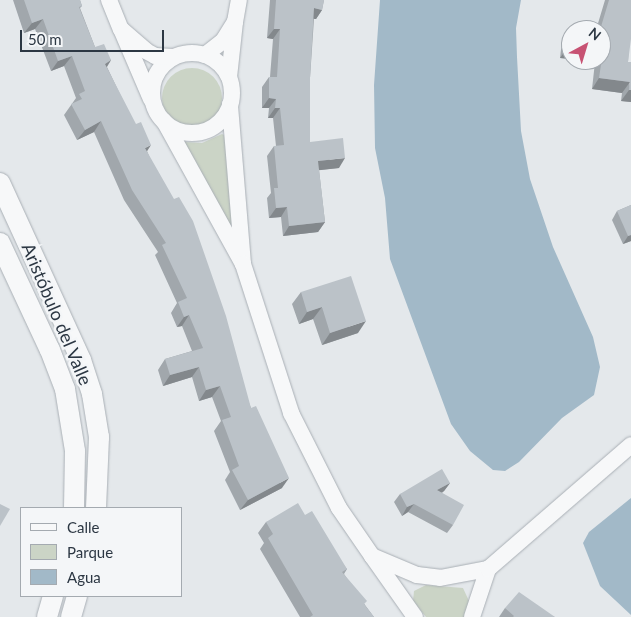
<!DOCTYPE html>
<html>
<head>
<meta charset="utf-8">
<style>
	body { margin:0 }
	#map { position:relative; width:631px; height:617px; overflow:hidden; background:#e4e8eb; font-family:Lato,sans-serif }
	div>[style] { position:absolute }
	.green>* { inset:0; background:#cbd4c6 }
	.round { border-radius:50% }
	.water>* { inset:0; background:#a2b9c8 }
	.roads { filter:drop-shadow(0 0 1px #a9afb5) drop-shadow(0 0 1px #a9afb5) }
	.minor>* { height:16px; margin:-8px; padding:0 8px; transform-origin:8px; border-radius:8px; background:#f7f8f9 }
	.minor>.ring { margin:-8px; padding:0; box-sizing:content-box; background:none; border:16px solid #f7f8f9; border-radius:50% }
	.tertiary>* { height:20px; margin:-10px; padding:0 10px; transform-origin:10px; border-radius:10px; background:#f7f8f9 }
	.wall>* { inset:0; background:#a1a7ac }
	.shaded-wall>* { inset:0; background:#83888c }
	.building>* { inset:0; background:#bbc2c8 }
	span { translate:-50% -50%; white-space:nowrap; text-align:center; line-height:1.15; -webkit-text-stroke:5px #f4f6f8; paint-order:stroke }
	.street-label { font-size:18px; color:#2c3743 }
	.legend { position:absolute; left:20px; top:507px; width:162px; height:90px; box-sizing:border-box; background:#f4f6f8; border:1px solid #a4aab0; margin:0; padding:6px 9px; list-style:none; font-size:15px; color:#2c3743 }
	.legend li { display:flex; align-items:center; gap:10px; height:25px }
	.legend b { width:25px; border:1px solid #a4aab0 }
	.north { position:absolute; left:561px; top:20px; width:50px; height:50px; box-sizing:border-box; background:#f4f6f8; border:1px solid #a4aab0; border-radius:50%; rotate:39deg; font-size:14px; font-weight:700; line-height:20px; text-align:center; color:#2c3743 }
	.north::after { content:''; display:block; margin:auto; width:18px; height:22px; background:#c75273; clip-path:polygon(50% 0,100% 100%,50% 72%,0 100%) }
	.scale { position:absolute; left:20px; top:30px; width:144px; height:22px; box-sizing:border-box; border:2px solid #2c3743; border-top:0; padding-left:6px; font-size:15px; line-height:18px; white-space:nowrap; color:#2c3743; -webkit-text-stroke:4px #f4f6f8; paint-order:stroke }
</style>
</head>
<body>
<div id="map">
	<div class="green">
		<div class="round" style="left:162px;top:68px;width:60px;height:60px"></div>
		<div style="clip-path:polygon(222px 134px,226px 136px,234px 229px,231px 230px,184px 142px,202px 143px)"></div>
		<div style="clip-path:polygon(426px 585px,463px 588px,469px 601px,467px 617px,426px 617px,413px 601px,414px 591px)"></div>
	</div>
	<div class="water">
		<div style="clip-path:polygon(380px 0,521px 0,516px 28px,517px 57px,521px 131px,530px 179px,553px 247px,593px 337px,600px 367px,594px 395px,562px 418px,519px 462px,505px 471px,493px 470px,470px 451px,451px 424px,390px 259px,385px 198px,375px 148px,374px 85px)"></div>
		<div style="clip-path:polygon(631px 498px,631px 615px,600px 586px,583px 543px,589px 532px)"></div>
	</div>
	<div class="roads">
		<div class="minor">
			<div style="left:109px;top:0;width:31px;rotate:68deg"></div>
			<div style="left:235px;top:22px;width:22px;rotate:-80deg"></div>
			<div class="ring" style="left:152px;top:53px;width:64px;height:64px"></div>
			<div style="left:205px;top:55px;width:23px;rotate:-38deg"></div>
			<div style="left:223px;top:41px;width:22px;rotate:-58deg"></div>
			<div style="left:235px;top:22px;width:55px;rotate:96.2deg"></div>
			<div style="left:151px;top:99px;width:76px;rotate:-113.2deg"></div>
			<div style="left:121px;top:29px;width:33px;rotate:41deg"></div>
			<div style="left:146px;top:51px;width:10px;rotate:29deg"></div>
			<div style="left:155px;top:56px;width:18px;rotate:3deg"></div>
			<div style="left:164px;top:121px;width:163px;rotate:61.1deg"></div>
			<div style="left:243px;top:264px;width:160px;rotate:-94.7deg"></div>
			<div style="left:243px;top:264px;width:157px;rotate:72.1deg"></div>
			<div style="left:291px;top:413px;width:106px;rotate:63.2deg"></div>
			<div style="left:339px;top:508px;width:58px;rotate:55.5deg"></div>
			<div style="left:415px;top:617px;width:75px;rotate:-125.2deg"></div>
			<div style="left:372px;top:556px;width:49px;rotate:22.9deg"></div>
			<div style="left:417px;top:575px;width:23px;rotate:7deg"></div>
			<div style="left:440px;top:578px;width:49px;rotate:-10.6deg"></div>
			<div style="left:472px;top:617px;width:51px;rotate:-71.6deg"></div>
			<div style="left:488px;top:569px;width:189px;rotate:-40.9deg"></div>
		</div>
		<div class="tertiary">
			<div style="left:0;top:183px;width:195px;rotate:65.4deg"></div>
			<div style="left:81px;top:360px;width:36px;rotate:72deg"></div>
			<div style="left:92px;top:394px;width:44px;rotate:80.8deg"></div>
			<div style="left:99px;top:437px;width:71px;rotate:92.4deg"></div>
			<div style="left:0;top:243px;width:118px;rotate:65deg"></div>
			<div style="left:50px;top:350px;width:42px;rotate:69deg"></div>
			<div style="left:65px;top:389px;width:63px;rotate:80.8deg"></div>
			<div style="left:75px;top:451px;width:57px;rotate:91deg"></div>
			<div style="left:47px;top:617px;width:22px;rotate:-74deg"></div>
			<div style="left:71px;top:617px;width:22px;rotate:-74deg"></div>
		</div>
	</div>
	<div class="wall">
		<div style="clip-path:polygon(13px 0,80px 0,82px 6px,80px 8px,95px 47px,111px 60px,107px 67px,147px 151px,251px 408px,282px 488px,240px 510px,225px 480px,230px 472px,214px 431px,221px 421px,212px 397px,199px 401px,192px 377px,163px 386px,158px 370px,165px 359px,192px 351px,182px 326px,177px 327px,171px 313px,177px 303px,155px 255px,158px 252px,124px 200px,94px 132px,77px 140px,64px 115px,76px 98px,64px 66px,51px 71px,35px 29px,24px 33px)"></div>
		<div style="clip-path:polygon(270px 0,324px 0,322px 10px,316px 19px,314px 19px,310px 78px,310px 142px,339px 168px,319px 170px,325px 222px,318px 232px,283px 236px,281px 217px,269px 218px,267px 198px,271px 193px,267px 156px,274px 146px,276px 146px,273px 118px,268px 118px,269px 108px,262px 108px,262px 87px,269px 77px,270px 77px,273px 39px,267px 38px)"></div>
		<div style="clip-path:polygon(605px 0,631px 0,628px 62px,631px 102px,621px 101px,622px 93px,592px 89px,595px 62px,577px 60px,601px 60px,601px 30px,596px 30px)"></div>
		<div style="clip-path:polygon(570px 30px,571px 30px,571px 59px,560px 58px,562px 41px)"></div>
		<div style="clip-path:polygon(631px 205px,631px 241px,623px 244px,612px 220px,617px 211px)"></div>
		<div style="clip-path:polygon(301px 292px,358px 333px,322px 345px,313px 319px,299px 324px,292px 304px)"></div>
		<div style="clip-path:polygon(450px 483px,444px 491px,442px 493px,453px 525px,447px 533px,408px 512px,402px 516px,394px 502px,400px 494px)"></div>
		<div style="clip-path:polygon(305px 515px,347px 569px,344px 574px,365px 605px,374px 617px,300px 617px,260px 549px,264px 543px,258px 533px,266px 522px)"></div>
		<div style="clip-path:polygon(505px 608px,555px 617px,499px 617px)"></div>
	</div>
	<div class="shaded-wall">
		<div style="clip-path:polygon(314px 8px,322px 10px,316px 19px,308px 18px)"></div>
		<div style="clip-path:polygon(43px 19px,35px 29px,24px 33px,32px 23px)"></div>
		<div style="clip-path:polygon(274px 29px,280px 29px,273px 39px,267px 38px)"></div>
		<div style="clip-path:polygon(568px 47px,571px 48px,571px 59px,560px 58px)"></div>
		<div style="clip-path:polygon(72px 56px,64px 66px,51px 71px,58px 61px)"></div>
		<div style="clip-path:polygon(111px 60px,104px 71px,105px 64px)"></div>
		<div style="clip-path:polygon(577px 60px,596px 60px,595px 62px)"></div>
		<div style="clip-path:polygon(599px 78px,630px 82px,622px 93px,592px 89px)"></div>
		<div style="clip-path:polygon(629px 90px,631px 90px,631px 102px,621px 101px)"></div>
		<div style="clip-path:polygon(269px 98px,276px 99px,269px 108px,262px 108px)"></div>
		<div style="clip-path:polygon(275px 108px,280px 108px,273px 118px,268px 118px)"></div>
		<div style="clip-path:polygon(101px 121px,94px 132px,77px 140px,85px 130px)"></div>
		<div style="clip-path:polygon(151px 145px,144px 156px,145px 148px)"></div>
		<div style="clip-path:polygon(345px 158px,339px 168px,312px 171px,318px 161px)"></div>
		<div style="clip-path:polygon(287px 207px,281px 217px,269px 218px,276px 208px)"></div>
		<div style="clip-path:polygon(325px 222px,318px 232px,283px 236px,289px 226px)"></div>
		<div style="clip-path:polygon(631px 235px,631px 241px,623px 244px,628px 236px)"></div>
		<div style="clip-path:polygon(322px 307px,313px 319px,299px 324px,307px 312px)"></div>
		<div style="clip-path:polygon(189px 315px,182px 326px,177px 327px,184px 317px)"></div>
		<div style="clip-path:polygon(366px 321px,358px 333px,322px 345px,330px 333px)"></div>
		<div style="clip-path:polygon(199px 367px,192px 377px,163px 386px,170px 375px)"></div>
		<div style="clip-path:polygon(220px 386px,212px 397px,199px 401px,206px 390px)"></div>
		<div style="clip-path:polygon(289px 478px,282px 488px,240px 510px,248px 500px)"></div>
		<div style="clip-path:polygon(450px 483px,444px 491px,432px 498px,437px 490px)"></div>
		<div style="clip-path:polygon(414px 504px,408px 512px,402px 516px,407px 507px)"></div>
	</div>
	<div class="building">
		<div style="clip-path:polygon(24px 0,80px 0,82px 6px,79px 7px,95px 47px,104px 44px,111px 60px,105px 64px,136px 124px,141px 122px,151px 145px,145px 148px,174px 199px,179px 197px,193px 221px,226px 316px,251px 408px,256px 406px,289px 478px,248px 500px,232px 470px,239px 466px,222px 420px,231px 417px,220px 386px,206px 390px,199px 367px,170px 375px,165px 359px,203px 348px,189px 315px,184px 317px,178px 302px,187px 298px,162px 245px,166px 243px,132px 190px,101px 121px,85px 130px,71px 104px,82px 99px,79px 94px,85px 91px,72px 56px,58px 61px,43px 19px,32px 23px)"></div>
		<div style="clip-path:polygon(276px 0,324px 0,322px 10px,314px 8px,310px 78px,310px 142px,343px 138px,345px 158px,318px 161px,325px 222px,289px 226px,287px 207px,276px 208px,274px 188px,278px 188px,274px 146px,284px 145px,280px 108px,275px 108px,276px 99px,269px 98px,269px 77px,277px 77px,280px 29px,274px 29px)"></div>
		<div style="clip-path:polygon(609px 0,631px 0,631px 39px,628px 62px,631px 62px,631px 90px,629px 90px,630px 82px,599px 78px,603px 51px,601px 51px,601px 30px,600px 30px)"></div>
		<div style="clip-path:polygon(570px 30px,571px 30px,571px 48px,568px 47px)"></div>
		<div style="clip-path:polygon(631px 205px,631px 235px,628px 236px,617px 211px)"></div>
		<div style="clip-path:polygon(351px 276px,366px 321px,330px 333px,322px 307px,307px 312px,301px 292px)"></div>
		<div style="clip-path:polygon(442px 469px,450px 483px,437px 490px,464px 505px,453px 525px,414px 504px,407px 507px,400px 494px)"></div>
		<div style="clip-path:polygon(298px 503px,305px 515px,312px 511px,347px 569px,342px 572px,367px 601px,364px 604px,374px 617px,310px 617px,313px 615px,268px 538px,273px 534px,266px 522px)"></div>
		<div style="clip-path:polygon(0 504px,10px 509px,0 526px)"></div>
		<div style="clip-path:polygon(519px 592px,555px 617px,513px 617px,514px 616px,505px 608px)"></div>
	</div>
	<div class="street-label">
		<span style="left:57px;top:314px;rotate:67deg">Aristóbulo del Valle</span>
	</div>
	<ul class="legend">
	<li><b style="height:6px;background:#f7f8f9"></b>Calle</li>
	<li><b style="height:14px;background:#cbd4c6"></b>Parque</li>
	<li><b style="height:14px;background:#a2b9c8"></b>Agua</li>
	</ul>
	<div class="north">N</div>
	<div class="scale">50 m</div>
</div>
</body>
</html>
